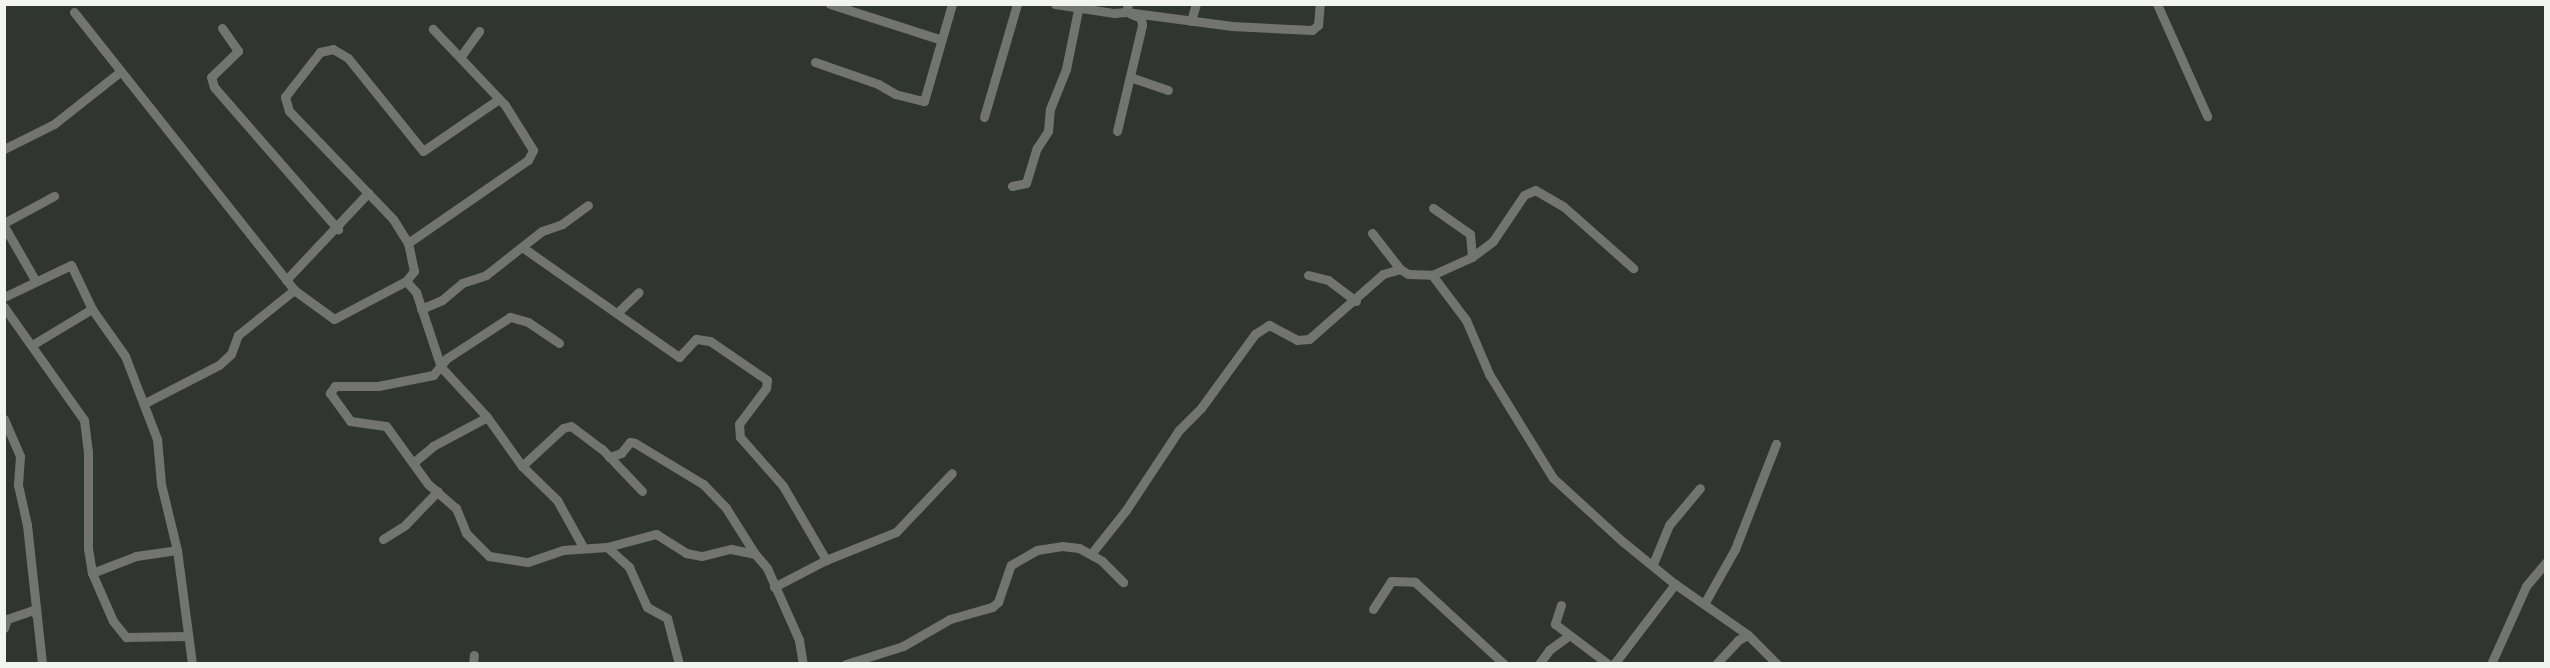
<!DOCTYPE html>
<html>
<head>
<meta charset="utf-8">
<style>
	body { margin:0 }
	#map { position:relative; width:2550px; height:668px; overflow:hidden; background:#313531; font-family:"Fira Sans",sans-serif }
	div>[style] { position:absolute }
	.minor>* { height:9px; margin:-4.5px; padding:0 4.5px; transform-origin:4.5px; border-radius:4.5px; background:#727472 }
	span { translate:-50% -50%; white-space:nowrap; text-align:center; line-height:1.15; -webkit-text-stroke:6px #272b27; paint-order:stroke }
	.frame { position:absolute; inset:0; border:6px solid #f1f4f1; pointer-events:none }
</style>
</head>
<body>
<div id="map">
	<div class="minor">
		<div style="left:830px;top:4px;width:114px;rotate:17.8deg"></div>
		<div style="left:1055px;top:4px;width:60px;rotate:8.7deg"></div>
		<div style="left:1114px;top:13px;width:12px;rotate:-5deg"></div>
		<div style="left:1126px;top:12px;width:8px;rotate:-76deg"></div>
		<div style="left:2157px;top:4px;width:123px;rotate:65.9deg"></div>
		<div style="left:74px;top:12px;width:355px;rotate:51.6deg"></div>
		<div style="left:294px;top:290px;width:49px;rotate:35.9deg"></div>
		<div style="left:334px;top:319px;width:81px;rotate:-27.8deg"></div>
		<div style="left:406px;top:281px;width:13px;rotate:-51deg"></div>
		<div style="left:414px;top:271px;width:29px;rotate:-102deg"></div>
		<div style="left:408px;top:243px;width:28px;rotate:-122deg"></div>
		<div style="left:393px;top:219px;width:150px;rotate:-133.9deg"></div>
		<div style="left:289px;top:111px;width:15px;rotate:-106deg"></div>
		<div style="left:285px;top:97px;width:10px;rotate:-53deg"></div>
		<div style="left:291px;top:89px;width:47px;rotate:-51.9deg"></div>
		<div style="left:320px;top:52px;width:13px;rotate:-13deg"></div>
		<div style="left:333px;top:49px;width:17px;rotate:31deg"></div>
		<div style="left:348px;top:58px;width:119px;rotate:51.1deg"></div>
		<div style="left:423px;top:151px;width:92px;rotate:-34.4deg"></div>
		<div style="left:1126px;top:12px;width:107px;rotate:7.5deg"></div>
		<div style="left:1232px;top:26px;width:80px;rotate:2.9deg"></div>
		<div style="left:1312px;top:30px;width:8px;rotate:-40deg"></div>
		<div style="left:1318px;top:25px;width:21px;rotate:-85deg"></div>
		<div style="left:1191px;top:21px;width:18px;rotate:-74deg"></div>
		<div style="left:222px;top:28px;width:28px;rotate:55deg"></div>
		<div style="left:238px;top:51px;width:37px;rotate:136deg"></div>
		<div style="left:211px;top:77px;width:10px;rotate:73deg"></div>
		<div style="left:214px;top:87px;width:189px;rotate:48.9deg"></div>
		<div style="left:461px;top:56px;width:31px;rotate:-54deg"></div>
		<div style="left:815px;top:62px;width:67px;rotate:19.2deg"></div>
		<div style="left:878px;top:84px;width:20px;rotate:30deg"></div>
		<div style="left:895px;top:94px;width:30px;rotate:14deg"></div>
		<div style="left:924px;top:101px;width:101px;rotate:-73.9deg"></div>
		<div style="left:1130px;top:77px;width:40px;rotate:18.9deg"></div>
		<div style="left:984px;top:117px;width:118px;rotate:-73.7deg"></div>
		<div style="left:1117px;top:131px;width:109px;rotate:-76.7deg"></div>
		<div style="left:1142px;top:25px;width:7px;rotate:-98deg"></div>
		<div style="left:1141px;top:18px;width:11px;rotate:-158deg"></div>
		<div style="left:4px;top:149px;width:56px;rotate:-26.6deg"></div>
		<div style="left:54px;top:124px;width:85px;rotate:-38.3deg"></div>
		<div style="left:1012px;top:186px;width:14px;rotate:-12deg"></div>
		<div style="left:1026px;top:183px;width:37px;rotate:-73deg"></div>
		<div style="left:1037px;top:148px;width:20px;rotate:-57deg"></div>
		<div style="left:1048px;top:131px;width:22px;rotate:-85deg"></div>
		<div style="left:1050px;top:109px;width:43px;rotate:-68.2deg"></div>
		<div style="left:1066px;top:69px;width:60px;rotate:-78.5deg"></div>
		<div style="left:1433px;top:208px;width:45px;rotate:35.1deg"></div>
		<div style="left:1470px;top:234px;width:23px;rotate:85deg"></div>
		<div style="left:4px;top:223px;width:57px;rotate:-28.4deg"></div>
		<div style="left:4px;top:226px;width:62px;rotate:60.1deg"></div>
		<div style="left:1372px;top:233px;width:46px;rotate:52.1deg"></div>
		<div style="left:1400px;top:269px;width:9px;rotate:32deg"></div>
		<div style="left:1408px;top:274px;width:24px;rotate:2deg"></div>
		<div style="left:1432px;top:275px;width:44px;rotate:-24.2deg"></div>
		<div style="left:1472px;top:257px;width:26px;rotate:-37deg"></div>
		<div style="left:1493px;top:241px;width:55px;rotate:-56deg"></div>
		<div style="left:1524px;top:195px;width:12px;rotate:-24deg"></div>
		<div style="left:1535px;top:190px;width:32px;rotate:30deg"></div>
		<div style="left:1563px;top:206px;width:94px;rotate:41.5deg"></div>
		<div style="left:408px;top:243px;width:146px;rotate:-34.7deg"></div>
		<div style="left:528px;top:160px;width:11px;rotate:-63deg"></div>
		<div style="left:533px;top:150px;width:53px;rotate:-121.9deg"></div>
		<div style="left:505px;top:105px;width:105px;rotate:-133.5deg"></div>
		<div style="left:522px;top:247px;width:192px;rotate:35deg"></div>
		<div style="left:679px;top:357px;width:25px;rotate:-47deg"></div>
		<div style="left:696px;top:339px;width:14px;rotate:8deg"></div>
		<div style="left:710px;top:341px;width:69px;rotate:34.4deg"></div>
		<div style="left:767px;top:380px;width:8px;rotate:97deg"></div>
		<div style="left:766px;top:388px;width:45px;rotate:126.9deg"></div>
		<div style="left:739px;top:424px;width:13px;rotate:86deg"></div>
		<div style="left:740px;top:437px;width:65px;rotate:48.7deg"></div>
		<div style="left:783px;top:486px;width:86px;rotate:59.8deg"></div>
		<div style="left:1308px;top:275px;width:21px;rotate:14deg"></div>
		<div style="left:1328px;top:280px;width:35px;rotate:37deg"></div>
		<div style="left:1432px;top:275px;width:56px;rotate:52.9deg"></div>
		<div style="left:1466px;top:320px;width:59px;rotate:66.9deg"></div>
		<div style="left:1489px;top:374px;width:122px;rotate:58.4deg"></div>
		<div style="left:1553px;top:478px;width:93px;rotate:42.4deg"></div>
		<div style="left:1622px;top:541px;width:68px;rotate:39.1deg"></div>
		<div style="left:1675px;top:584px;width:89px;rotate:34.9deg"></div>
		<div style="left:1748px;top:635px;width:41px;rotate:45deg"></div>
		<div style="left:286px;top:280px;width:120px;rotate:-46.7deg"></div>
		<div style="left:406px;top:281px;width:15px;rotate:48deg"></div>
		<div style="left:416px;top:292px;width:79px;rotate:71.6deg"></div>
		<div style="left:441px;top:367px;width:68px;rotate:47.4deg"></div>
		<div style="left:487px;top:417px;width:60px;rotate:54.5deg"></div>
		<div style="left:522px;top:466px;width:49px;rotate:44.2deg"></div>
		<div style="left:557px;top:500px;width:54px;rotate:61deg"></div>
		<div style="left:4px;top:297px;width:74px;rotate:-25.5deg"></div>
		<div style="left:71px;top:265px;width:49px;rotate:64.5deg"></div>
		<div style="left:92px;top:309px;width:57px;rotate:54.9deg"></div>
		<div style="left:125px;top:356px;width:89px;rotate:68.9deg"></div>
		<div style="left:157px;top:439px;width:45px;rotate:84.9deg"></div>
		<div style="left:161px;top:484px;width:68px;rotate:76.4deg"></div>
		<div style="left:177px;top:550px;width:115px;rotate:82.5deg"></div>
		<div style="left:4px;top:307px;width:138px;rotate:54.7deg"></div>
		<div style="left:84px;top:420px;width:32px;rotate:83deg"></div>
		<div style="left:88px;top:452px;width:96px;rotate:90deg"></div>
		<div style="left:88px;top:548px;width:25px;rotate:81deg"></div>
		<div style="left:92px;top:573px;width:52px;rotate:66.4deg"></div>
		<div style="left:113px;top:621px;width:21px;rotate:51deg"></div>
		<div style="left:126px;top:637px;width:62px;rotate:-0.9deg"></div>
		<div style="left:421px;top:309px;width:23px;rotate:-23deg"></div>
		<div style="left:442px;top:300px;width:26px;rotate:-40deg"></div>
		<div style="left:462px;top:283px;width:25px;rotate:-18deg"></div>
		<div style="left:486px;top:275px;width:71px;rotate:-38.2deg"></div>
		<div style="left:542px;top:231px;width:21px;rotate:-19deg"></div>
		<div style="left:562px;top:224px;width:32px;rotate:-36deg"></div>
		<div style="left:617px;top:313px;width:30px;rotate:-44deg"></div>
		<div style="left:559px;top:343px;width:37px;rotate:-146deg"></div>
		<div style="left:528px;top:322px;width:19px;rotate:-164deg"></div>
		<div style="left:510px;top:317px;width:75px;rotate:146.9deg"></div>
		<div style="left:447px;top:358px;width:22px;rotate:129deg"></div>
		<div style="left:433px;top:375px;width:56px;rotate:168.7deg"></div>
		<div style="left:378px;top:386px;width:43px;rotate:180deg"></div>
		<div style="left:335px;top:386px;width:9px;rotate:126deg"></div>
		<div style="left:330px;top:393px;width:34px;rotate:54deg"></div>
		<div style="left:350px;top:421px;width:36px;rotate:8deg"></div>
		<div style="left:386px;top:426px;width:72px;rotate:54.1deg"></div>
		<div style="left:428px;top:484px;width:37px;rotate:41deg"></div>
		<div style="left:456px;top:508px;width:27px;rotate:68deg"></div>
		<div style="left:466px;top:533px;width:33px;rotate:45deg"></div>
		<div style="left:489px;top:556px;width:39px;rotate:9deg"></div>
		<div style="left:528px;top:562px;width:37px;rotate:-19deg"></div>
		<div style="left:563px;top:550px;width:44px;rotate:-3.9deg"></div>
		<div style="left:607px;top:547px;width:51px;rotate:-14.9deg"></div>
		<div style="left:656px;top:534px;width:36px;rotate:32deg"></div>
		<div style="left:686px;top:553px;width:16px;rotate:11deg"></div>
		<div style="left:702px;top:556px;width:30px;rotate:-14deg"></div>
		<div style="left:731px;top:549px;width:25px;rotate:12deg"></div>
		<div style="left:755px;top:554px;width:18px;rotate:49deg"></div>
		<div style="left:767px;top:568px;width:79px;rotate:66deg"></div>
		<div style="left:799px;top:640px;width:24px;rotate:81deg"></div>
		<div style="left:32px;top:345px;width:70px;rotate:-31deg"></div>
		<div style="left:145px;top:403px;width:83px;rotate:-27.2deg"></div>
		<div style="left:219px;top:365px;width:16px;rotate:-43deg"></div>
		<div style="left:231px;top:354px;width:20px;rotate:-70deg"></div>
		<div style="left:238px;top:335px;width:72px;rotate:-38.8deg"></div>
		<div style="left:4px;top:419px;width:40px;rotate:66.6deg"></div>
		<div style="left:20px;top:456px;width:29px;rotate:94deg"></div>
		<div style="left:18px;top:485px;width:41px;rotate:77.3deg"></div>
		<div style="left:27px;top:525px;width:140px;rotate:83.8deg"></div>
		<div style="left:609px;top:457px;width:13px;rotate:-18deg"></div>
		<div style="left:621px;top:453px;width:14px;rotate:-51deg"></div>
		<div style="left:630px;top:442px;width:5px;rotate:11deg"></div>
		<div style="left:635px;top:443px;width:79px;rotate:31.1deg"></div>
		<div style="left:703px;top:484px;width:33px;rotate:46deg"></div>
		<div style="left:726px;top:508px;width:54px;rotate:57.8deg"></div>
		<div style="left:413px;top:463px;width:26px;rotate:-40deg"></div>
		<div style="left:433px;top:446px;width:61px;rotate:-28.2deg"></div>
		<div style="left:522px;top:466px;width:56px;rotate:-42.8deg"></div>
		<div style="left:563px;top:428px;width:8px;rotate:-14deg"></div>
		<div style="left:571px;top:426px;width:39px;rotate:37deg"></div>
		<div style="left:602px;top:449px;width:58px;rotate:46.4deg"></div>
		<div style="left:383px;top:539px;width:26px;rotate:-32deg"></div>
		<div style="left:405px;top:525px;width:47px;rotate:-45.9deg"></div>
		<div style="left:607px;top:547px;width:30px;rotate:42deg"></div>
		<div style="left:629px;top:567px;width:44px;rotate:65.8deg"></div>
		<div style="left:647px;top:607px;width:23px;rotate:29deg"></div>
		<div style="left:667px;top:618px;width:48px;rotate:75.4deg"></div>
		<div style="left:1091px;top:554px;width:56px;rotate:-51.5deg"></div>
		<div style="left:1126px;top:510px;width:96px;rotate:-56.5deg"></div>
		<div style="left:1179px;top:430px;width:31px;rotate:-45deg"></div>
		<div style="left:1201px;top:408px;width:92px;rotate:-53.9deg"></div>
		<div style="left:1255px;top:334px;width:17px;rotate:-33deg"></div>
		<div style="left:1269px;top:325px;width:32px;rotate:28deg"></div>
		<div style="left:1297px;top:340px;width:12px;rotate:-5deg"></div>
		<div style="left:1309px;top:339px;width:98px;rotate:-41.3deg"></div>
		<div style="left:1383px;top:274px;width:18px;rotate:-16deg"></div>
		<div style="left:1653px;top:564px;width:42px;rotate:-67.7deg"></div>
		<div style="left:1669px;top:525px;width:48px;rotate:-50deg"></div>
		<div style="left:92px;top:573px;width:47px;rotate:-21.1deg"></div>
		<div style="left:136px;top:556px;width:41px;rotate:-8.3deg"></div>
		<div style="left:774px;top:587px;width:59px;rotate:-27.4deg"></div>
		<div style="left:826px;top:560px;width:75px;rotate:-21.8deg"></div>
		<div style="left:896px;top:532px;width:81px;rotate:-46.5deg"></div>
		<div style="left:1704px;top:604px;width:63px;rotate:-60.6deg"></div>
		<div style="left:1735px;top:549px;width:113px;rotate:-68.7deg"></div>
		<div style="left:1561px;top:605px;width:20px;rotate:108deg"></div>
		<div style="left:1555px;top:624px;width:66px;rotate:37deg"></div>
		<div style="left:1373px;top:609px;width:33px;rotate:-57deg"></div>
		<div style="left:1391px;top:581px;width:24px;rotate:2deg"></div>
		<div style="left:1415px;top:582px;width:121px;rotate:42.7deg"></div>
		<div style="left:4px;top:628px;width:9px;rotate:-72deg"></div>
		<div style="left:7px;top:619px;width:31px;rotate:-19deg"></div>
		<div style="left:36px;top:609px;width:6px;rotate:90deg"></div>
		<div style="left:473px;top:664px;width:9px;rotate:-84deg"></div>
		<div style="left:846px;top:664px;width:60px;rotate:-17.5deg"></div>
		<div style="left:903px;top:646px;width:54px;rotate:-29.9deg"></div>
		<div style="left:950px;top:619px;width:44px;rotate:-15.9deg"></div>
		<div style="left:992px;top:607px;width:8px;rotate:-40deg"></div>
		<div style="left:998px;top:602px;width:39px;rotate:-71deg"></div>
		<div style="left:1011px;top:565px;width:30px;rotate:-30deg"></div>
		<div style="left:1037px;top:550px;width:25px;rotate:-9deg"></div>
		<div style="left:1062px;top:546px;width:17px;rotate:7deg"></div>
		<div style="left:1079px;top:548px;width:26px;rotate:29deg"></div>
		<div style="left:1102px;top:561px;width:30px;rotate:45deg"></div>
		<div style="left:1539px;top:664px;width:17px;rotate:-54deg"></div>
		<div style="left:1549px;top:650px;width:24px;rotate:-36deg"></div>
		<div style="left:1614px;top:664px;width:101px;rotate:-52.7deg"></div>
		<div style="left:1716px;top:664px;width:33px;rotate:-47deg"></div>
		<div style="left:1738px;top:640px;width:11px;rotate:-27deg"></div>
		<div style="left:2491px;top:664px;width:85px;rotate:-65.8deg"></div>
		<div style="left:2526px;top:586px;width:31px;rotate:-50deg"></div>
	</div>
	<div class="frame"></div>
</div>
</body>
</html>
